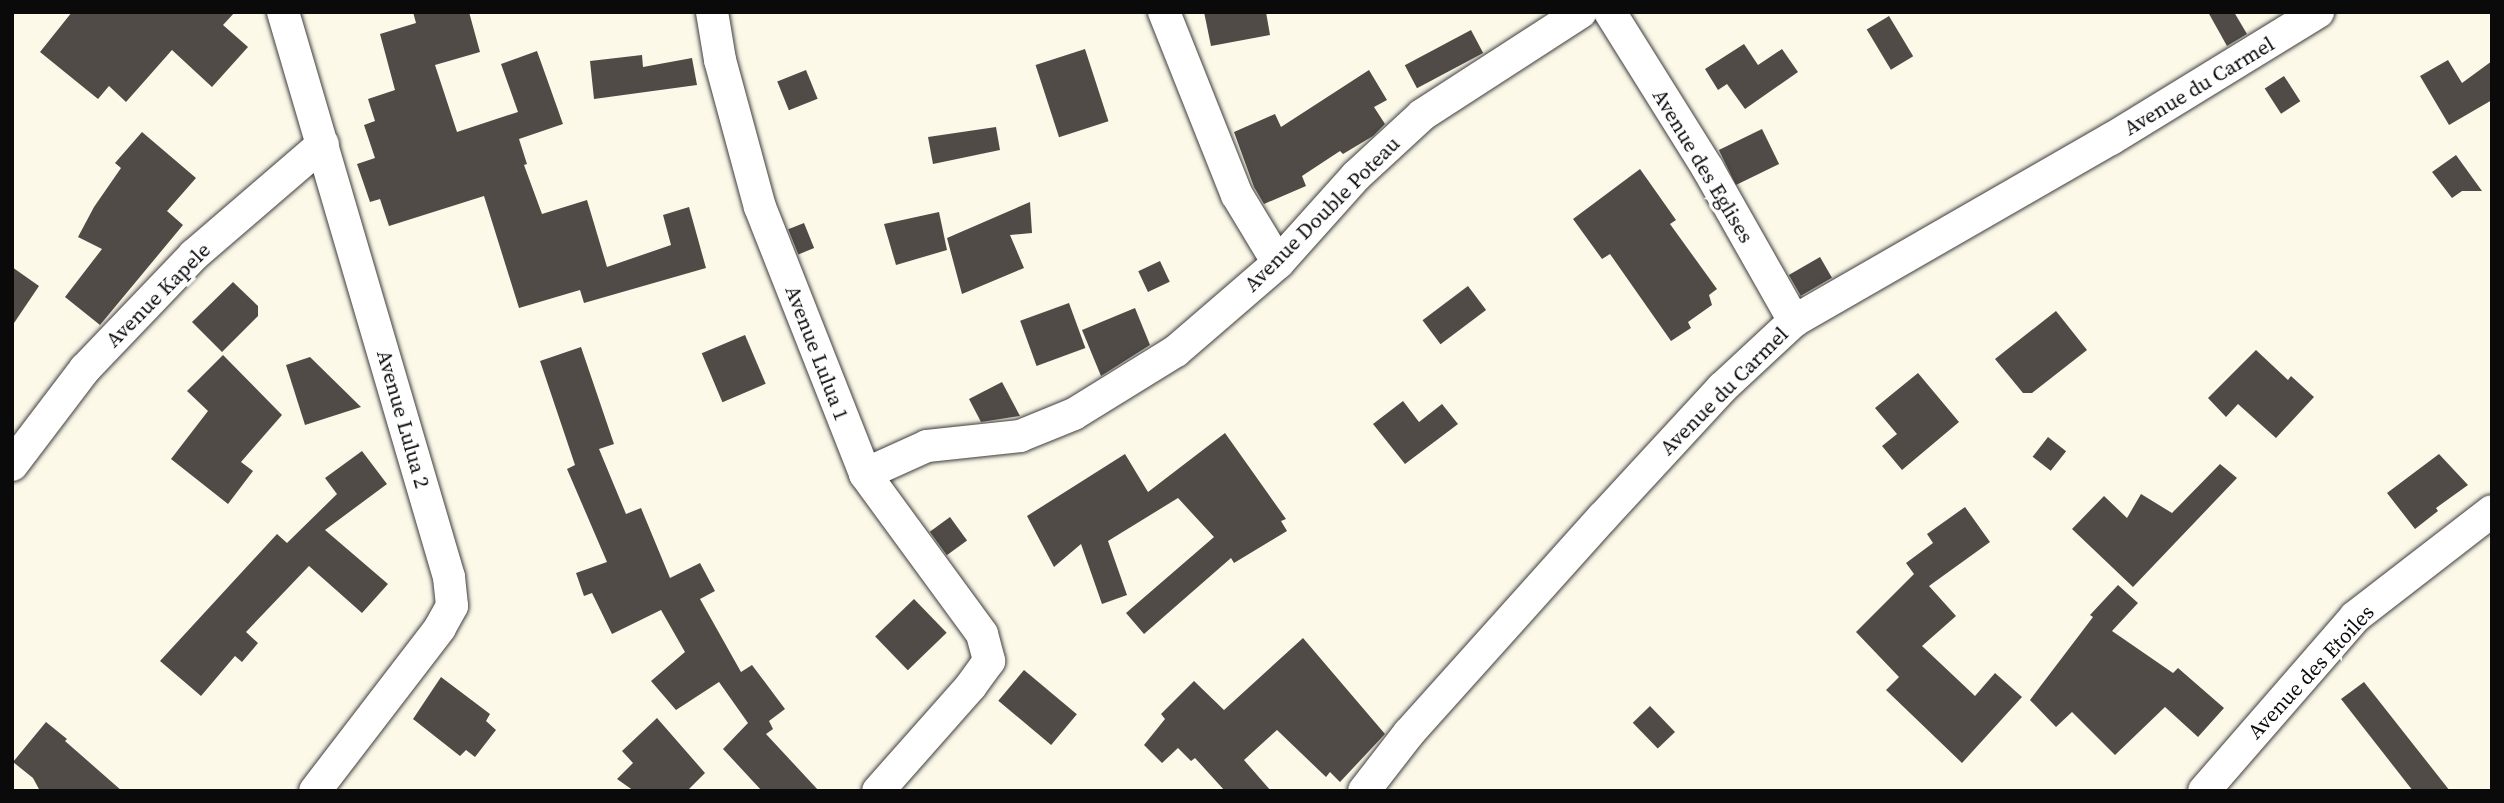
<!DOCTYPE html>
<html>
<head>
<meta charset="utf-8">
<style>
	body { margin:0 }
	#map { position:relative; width:2504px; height:803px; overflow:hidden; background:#fdf9e9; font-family:"Source Serif 4",serif }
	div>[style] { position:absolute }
	.building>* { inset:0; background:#514b47; transform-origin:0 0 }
	.roads { filter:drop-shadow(0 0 2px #3d3d3d) drop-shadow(0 0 2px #3d3d3d) }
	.minor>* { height:32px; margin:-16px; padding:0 16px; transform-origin:16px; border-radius:16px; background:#fff }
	span { translate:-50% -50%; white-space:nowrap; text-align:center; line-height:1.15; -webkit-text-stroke:7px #fff; paint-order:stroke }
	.street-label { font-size:21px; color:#0a0a0a }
	.frame { position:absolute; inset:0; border:14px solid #0a0a0a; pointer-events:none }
</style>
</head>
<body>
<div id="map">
	<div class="building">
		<div style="clip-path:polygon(72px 12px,235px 12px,223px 25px,248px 47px,212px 87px,172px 50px,126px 102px,109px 86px,98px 99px,40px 52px)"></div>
		<div style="clip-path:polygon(413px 12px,469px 12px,480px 52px,435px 65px,457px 132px,518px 112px,501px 64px,537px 51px,563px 124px,519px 139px,527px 164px,524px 165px,542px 214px,587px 200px,607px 267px,671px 245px,663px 215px,689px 207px,706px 268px,584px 303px,580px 290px,519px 308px,484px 196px,389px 226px,380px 199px,370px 202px,357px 164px,375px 158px,364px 125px,375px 121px,368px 99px,395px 90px,380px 34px,416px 23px)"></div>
		<div style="clip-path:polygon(1204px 12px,1266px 12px,1270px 35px,1211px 46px)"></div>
		<div style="clip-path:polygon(2208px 12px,2234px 12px,2247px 34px,2227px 46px)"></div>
		<div style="left:1889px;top:16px;width:47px;height:26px;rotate:59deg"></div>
		<div style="left:1471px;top:30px;width:26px;height:75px;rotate:62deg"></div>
		<div style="clip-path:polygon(1744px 44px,1758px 65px,1782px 49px,1798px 72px,1745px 109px,1727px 84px,1718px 90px,1705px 69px)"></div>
		<div style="left:1085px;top:49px;width:76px;height:52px;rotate:72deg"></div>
		<div style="clip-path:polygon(642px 55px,643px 67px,692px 58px,697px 85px,594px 99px,590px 61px)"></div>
		<div style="clip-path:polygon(2448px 60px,2462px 83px,2492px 61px,2492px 100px,2449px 125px,2420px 76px)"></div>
		<div style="left:806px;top:70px;width:31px;height:31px;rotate:68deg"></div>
		<div style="clip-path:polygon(1369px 70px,1387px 100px,1374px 107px,1385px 124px,1373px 136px,1343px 154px,1340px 151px,1302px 176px,1306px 186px,1264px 204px,1254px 187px,1234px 132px,1275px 114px,1281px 127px)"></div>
		<div style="left:2284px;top:76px;width:30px;height:23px;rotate:57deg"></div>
		<div style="clip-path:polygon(996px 127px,1000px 150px,933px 164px,928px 137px)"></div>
		<div style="left:1762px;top:129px;width:39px;height:48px;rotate:64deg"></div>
		<div style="clip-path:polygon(142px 132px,196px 178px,167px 211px,183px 225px,100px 325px,65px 297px,102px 249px,78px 237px,94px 207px,121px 168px,115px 163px)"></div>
		<div style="clip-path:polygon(2456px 155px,2482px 191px,2462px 191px,2452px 198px,2432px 172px)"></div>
		<div style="clip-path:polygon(1640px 169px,1676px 220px,1670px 224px,1717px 289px,1709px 295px,1712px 305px,1688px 322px,1691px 328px,1671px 341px,1610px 254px,1602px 259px,1573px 219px)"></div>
		<div style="clip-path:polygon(1030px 202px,1032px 233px,1010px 235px,1024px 268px,962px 294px,947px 238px)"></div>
		<div style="clip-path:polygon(939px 212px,947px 250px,896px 265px,884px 224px)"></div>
		<div style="left:804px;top:223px;width:27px;height:17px;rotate:68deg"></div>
		<div style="left:1820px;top:257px;width:24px;height:36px;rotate:60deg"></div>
		<div style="left:1160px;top:261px;width:23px;height:24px;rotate:65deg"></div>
		<div style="clip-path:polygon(12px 267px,39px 286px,12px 326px)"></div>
		<div style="clip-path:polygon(233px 282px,258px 306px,258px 316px,222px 352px,192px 322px)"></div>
		<div style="left:1468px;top:286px;width:30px;height:57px;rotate:53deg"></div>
		<div style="left:1069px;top:303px;width:48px;height:52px;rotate:70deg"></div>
		<div style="clip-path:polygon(1135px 308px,1150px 345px,1101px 376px,1082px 330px)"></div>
		<div style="clip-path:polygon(2056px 311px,2087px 350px,2032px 393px,2023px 393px,1995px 359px)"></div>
		<div style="left:745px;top:335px;width:53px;height:47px;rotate:67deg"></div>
		<div style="clip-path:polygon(581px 347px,614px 444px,599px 449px,626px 514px,641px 508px,670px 578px,700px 563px,715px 591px,700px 599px,741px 672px,752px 665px,785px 709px,769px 721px,773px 729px,766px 734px,819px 791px,762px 791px,723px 749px,748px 723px,719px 682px,676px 710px,651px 681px,685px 652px,661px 610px,612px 634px,592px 593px,584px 596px,576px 573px,607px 562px,567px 469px,575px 465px,540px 361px)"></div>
		<div style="clip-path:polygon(2256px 350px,2288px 380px,2291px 376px,2314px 397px,2276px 438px,2238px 404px,2226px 417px,2208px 398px)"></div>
		<div style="clip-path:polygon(223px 355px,282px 415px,241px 462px,253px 471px,228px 504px,171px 459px,208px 411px,187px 391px)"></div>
		<div style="clip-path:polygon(310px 357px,361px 407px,305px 425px,286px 365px)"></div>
		<div style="clip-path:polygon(1918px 373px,1959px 422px,1902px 470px,1882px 446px,1897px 434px,1875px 408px)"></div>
		<div style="clip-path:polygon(1002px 382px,1020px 416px,981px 422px,969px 399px)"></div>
		<div style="clip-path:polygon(1403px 401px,1419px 422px,1442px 404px,1458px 424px,1405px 464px,1373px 424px)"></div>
		<div style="clip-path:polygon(1225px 433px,1286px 519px,1281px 521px,1287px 531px,1234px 563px,1231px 558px,1144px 634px,1126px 613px,1214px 537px,1178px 498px,1108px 541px,1127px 595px,1102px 604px,1081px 544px,1054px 567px,1027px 516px,1125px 454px,1148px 492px)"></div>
		<div style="left:2048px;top:437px;width:23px;height:25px;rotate:38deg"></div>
		<div style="clip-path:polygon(362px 451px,387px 484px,325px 530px,388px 584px,362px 613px,309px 566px,246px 632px,258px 643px,242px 662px,235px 656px,201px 696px,160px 661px,277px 534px,287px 543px,337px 494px,325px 478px)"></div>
		<div style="clip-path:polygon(2439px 454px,2468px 485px,2436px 508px,2438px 511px,2415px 529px,2387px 493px)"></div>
		<div style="clip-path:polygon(2220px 464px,2237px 478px,2133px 587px,2072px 529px,2104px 496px,2127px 518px,2141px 494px,2172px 513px)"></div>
		<div style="clip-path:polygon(1965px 507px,1990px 542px,1929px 586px,1956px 616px,1922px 646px,1975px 696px,1995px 673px,2022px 697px,1962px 763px,1886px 690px,1899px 677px,1856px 632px,1914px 574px,1906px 563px,1933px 543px,1927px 534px)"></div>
		<div style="left:950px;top:517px;width:29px;height:25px;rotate:54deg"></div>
		<div style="clip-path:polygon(2118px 585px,2138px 603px,2112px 631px,2173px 673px,2178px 668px,2224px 708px,2198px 737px,2165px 707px,2115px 755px,2072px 712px,2056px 727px,2030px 700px,2093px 617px,2090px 615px)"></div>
		<div style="left:914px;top:599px;width:47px;height:54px;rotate:46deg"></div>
		<div style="clip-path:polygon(1303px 638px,1385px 734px,1340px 782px,1330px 772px,1326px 777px,1277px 730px,1244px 760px,1271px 791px,1225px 791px,1195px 758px,1191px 761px,1178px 748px,1162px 763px,1144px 745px,1165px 719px,1161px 714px,1194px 681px,1224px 710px)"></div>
		<div style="left:1024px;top:670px;width:69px;height:40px;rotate:40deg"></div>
		<div style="clip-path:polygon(441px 677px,490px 714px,486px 721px,496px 730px,475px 757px,466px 750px,460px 756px,413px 719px)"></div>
		<div style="clip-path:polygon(2364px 682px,2450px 791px,2413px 791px,2341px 699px)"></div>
		<div style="left:1650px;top:706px;width:36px;height:24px;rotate:46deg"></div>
		<div style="clip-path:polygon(657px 718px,705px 773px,687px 791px,634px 791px,617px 779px,633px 763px,622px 751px)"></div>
		<div style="clip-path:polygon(46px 722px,67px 739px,65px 741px,122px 791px,40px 791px,33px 778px,13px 762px)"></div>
	</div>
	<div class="roads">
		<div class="minor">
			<div style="left:283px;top:12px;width:589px;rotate:73.63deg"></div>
			<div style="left:449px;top:577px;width:29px;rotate:84deg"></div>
			<div style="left:452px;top:606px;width:25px;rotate:119deg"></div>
			<div style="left:440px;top:628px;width:205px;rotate:127.5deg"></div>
			<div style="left:712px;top:12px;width:49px;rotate:80.5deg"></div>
			<div style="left:720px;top:60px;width:152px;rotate:74.8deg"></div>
			<div style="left:760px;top:207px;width:287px;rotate:68.5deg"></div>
			<div style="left:865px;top:474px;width:198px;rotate:53.8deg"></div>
			<div style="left:982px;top:634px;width:28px;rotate:75deg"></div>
			<div style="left:989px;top:661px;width:31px;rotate:126deg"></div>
			<div style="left:971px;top:686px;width:140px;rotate:131.5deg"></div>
			<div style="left:1164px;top:12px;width:197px;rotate:68.3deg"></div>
			<div style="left:1237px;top:195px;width:79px;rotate:58.9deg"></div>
			<div style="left:1610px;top:12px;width:185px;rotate:58deg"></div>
			<div style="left:1708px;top:169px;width:175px;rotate:60.5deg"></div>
			<div style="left:12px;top:465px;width:121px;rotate:-52.8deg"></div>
			<div style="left:85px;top:369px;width:158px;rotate:-46.3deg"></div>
			<div style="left:194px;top:255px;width:170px;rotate:-40.7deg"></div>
			<div style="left:865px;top:474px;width:68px;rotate:-24.3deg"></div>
			<div style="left:927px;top:446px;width:94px;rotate:-6.1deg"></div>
			<div style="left:1020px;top:436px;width:58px;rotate:-22.2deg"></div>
			<div style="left:1074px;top:414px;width:120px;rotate:-31.7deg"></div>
			<div style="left:1176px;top:351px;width:135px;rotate:-40.8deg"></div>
			<div style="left:1278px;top:263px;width:117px;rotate:-48.1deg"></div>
			<div style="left:1356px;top:176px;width:90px;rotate:-42.7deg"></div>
			<div style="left:1422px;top:115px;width:189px;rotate:-32.9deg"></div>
			<div style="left:1364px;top:791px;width:73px;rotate:-52.2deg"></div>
			<div style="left:1409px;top:733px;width:290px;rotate:-48.1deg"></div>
			<div style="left:1603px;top:517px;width:176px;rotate:-47.3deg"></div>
			<div style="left:1722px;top:388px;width:98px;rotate:-42.9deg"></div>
			<div style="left:1794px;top:321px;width:366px;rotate:-29.9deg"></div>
			<div style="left:2111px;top:139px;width:243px;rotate:-31.5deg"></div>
			<div style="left:2204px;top:791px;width:230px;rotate:-49deg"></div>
			<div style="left:2355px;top:617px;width:173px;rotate:-37.7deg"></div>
		</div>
	</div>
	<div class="street-label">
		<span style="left:2199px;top:86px;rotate:-31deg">Avenue du Carmel</span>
		<span style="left:1703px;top:166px;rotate:59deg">Avenue des Eglises</span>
		<span style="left:1322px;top:214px;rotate:-45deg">Avenue Double Poteau</span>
		<span style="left:158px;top:295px;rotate:-45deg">Avenue Kapele</span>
		<span style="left:817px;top:353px;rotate:69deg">Avenue Lulua 1</span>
		<span style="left:1724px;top:391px;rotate:-45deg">Avenue du Carmel</span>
		<span style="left:403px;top:419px;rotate:74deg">Avenue Lulua 2</span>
		<span style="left:2311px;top:672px;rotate:-47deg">Avenue des Etoiles</span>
	</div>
	<div class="frame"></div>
</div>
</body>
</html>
